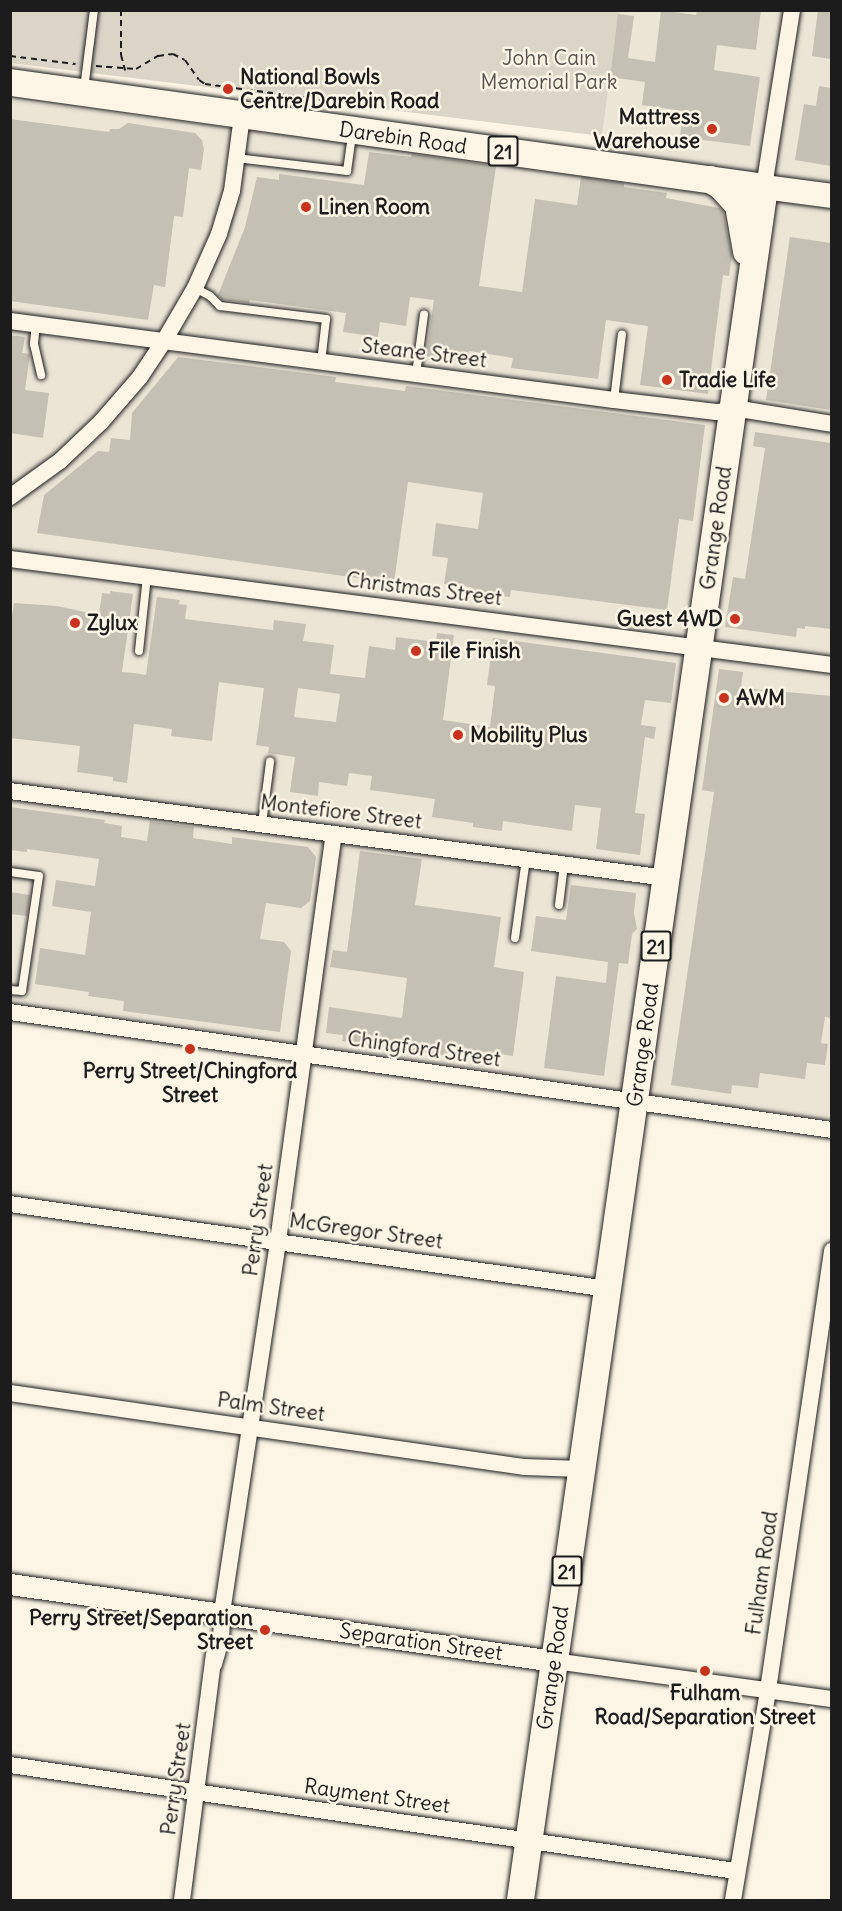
<!DOCTYPE html>
<html>
<head>
<meta charset="utf-8">
<style>
	body { margin:0 }
	#map { position:relative; width:842px; height:1911px; overflow:hidden; background:#fcf5e5; font-family:Delius,sans-serif }
	div>[style] { position:absolute }
	.built>* { inset:0; background:#ebe5d6 }
	.green>* { inset:0; background:#dbd5c8 }
	.building>* { inset:0; background:#c4c0b3 }
	.path>* { height:2px; margin-top:-1px; transform-origin:0; background:repeating-linear-gradient(90deg,#1c1c1c 0 6px,transparent 0 10.5px) }
	.roads { filter:drop-shadow(0 0 2px #1c1c1c) drop-shadow(0 0 2px #1c1c1c) }
	.service>* { height:8px; margin:-4px; padding:0 4px; transform-origin:4px; border-radius:4px; background:#fcf5e5 }
	.minor>* { height:16px; margin:-8px; padding:0 8px; transform-origin:8px; border-radius:8px; background:#fcf5e5 }
	.tertiary>* { height:21px; margin:-10.5px; padding:0 10.5px; transform-origin:10.5px; border-radius:10.5px; background:#fcf5e5 }
	.secondary>* { height:24px; margin:-12px; padding:0 12px; transform-origin:12px; border-radius:12px; background:#fcf5e5 }
	.primary>* { height:27px; margin:-13.5px; padding:0 13.5px; transform-origin:13.5px; border-radius:13.5px; background:#fcf5e5 }
	.dots>* { width:16px; height:16px; translate:-50% -50%; box-sizing:border-box; border:3px solid #fcf5e5; border-radius:50% }
	span { translate:-50% -50%; white-space:nowrap; text-align:center; line-height:1.15; -webkit-text-stroke:5px #fcf5e5; paint-order:stroke }
	.shield-label span { padding:2px 4px; background:#fcf5e5; border:2px solid; border-radius:4px; -webkit-text-stroke-width:0 }
	.shield-label { font-size:20px; color:#1c1c1c; font-weight:700 }
	.park-label { font-size:21px; color:#555450 }
	.poi-label { font-size:21px; color:#1c1c1c; font-weight:700 }
	.left { translate:0 -50%; text-align:left }
	.right { translate:-100% -50%; text-align:right }
	.street-label { font-size:21px; color:#1c1c1c }
	.frame { position:absolute; inset:0; border:12px solid #1c1c1c; pointer-events:none }
</style>
</head>
<body>
<div id="map">
	<div class="built">
		<div style="clip-path:polygon(619px 11px,831px 11px,831px 1118px,827px 1120px,11px 1001px,11px 100px,597px 174px)"></div>
	</div>
	<div class="green">
		<div style="clip-path:polygon(11px 11px,619px 11px,602px 136px,11px 63px)"></div>
	</div>
	<div class="building">
		<div style="clip-path:polygon(661px 10px,696px 15px,697px 10px,761px 10px,756px 50px,717px 45px,714px 70px,760px 77px,750px 146px,680px 137px,683px 111px,642px 105px,645px 82px,610px 77px,618px 14px,634px 16px,628px 58px,655px 62px)"></div>
		<div style="clip-path:polygon(818px 10px,831px 10px,831px 59px,812px 56px)"></div>
		<div style="clip-path:polygon(819px 86px,831px 88px,831px 166px,795px 160px,804px 104px,816px 106px)"></div>
		<div style="clip-path:polygon(10px 119px,109px 132px,110px 129px,119px 129px,128px 123px,195px 133px,202px 140px,204px 149px,201px 170px,189px 168px,183px 217px,174px 216px,165px 287px,154px 285px,148px 320px,10px 301px)"></div>
		<div style="clip-path:polygon(369px 152px,411px 157px,412px 154px,496px 166px,479px 286px,522px 292px,535px 199px,577px 205px,581px 177px,624px 183px,624px 187px,667px 193px,666px 198px,719px 208px,723px 212px,732px 256px,729px 276px,723px 275px,708px 394px,640px 385px,648px 326px,606px 320px,598px 379px,511px 368px,513px 358px,469px 351px,468px 362px,426px 356px,434px 300px,410px 297px,406px 326px,380px 322px,378px 337px,343px 332px,346px 313px,250px 300px,249px 303px,223px 300px,218px 295px,245px 227px,257px 177px,279px 180px,279px 174px,364px 185px)"></div>
		<div style="clip-path:polygon(790px 237px,831px 243px,831px 410px,766px 400px)"></div>
		<div style="clip-path:polygon(10px 335px,25px 337px,22px 353px,30px 354px,25px 390px,49px 393px,43px 438px,10px 433px)"></div>
		<div style="clip-path:polygon(178px 357px,336px 377px,335px 382px,405px 391px,406px 386px,705px 425px,693px 521px,679px 519px,667px 610px,511px 590px,510px 597px,470px 592px,471px 587px,444px 584px,448px 558px,432px 556px,436px 523px,478px 529px,483px 493px,408px 482px,394px 583px,37px 533px,44px 495px,98px 451px,109px 452px,111px 438px,130px 440px,132px 413px)"></div>
		<div style="clip-path:polygon(755px 432px,831px 443px,831px 629px,805px 626px,805px 629px,797px 628px,796px 637px,725px 627px,733px 577px,745px 579px,765px 448px,753px 446px)"></div>
		<div style="clip-path:polygon(evenodd,110px 591px,133px 594px,122px 672px,134px 673px,146px 675px,157px 597px,180px 600px,179px 604px,187px 605px,185px 619px,273px 630px,274px 620px,306px 624px,303px 641px,334px 645px,330px 674px,365px 678px,369px 646px,395px 650px,396px 637px,436px 642px,437px 633px,454px 635px,443px 720px,490px 727px,495px 686px,487px 685px,493px 638px,676px 663px,671px 703px,645px 700px,641px 725px,656px 727px,654px 739px,645px 737px,635px 813px,645px 814px,640px 855px,596px 849px,601px 808px,575px 805px,572px 831px,503px 821px,502px 831px,473px 827px,473px 823px,432px 817px,435px 799px,370px 790px,372px 776px,349px 773px,347px 786px,319px 782px,318px 796px,290px 792px,295px 757px,268px 753px,269px 747px,256px 745px,264px 688px,219px 682px,212px 741px,171px 736px,172px 729px,134px 724px,127px 783px,113px 781px,113px 777px,77px 772px,80px 746px,10px 738px,10px 632px,14px 603px,57px 606px,99px 615px,102px 593px,110px 594px,110px 591px,298px 688px,340px 694px,336px 722px,294px 717px,298px 688px)"></div>
		<div style="clip-path:polygon(719px 669px,743px 672px,741px 688px,831px 696px,831px 1018px,825px 1017px,821px 1043px,828px 1044px,825px 1065px,807px 1063px,805px 1079px,760px 1073px,758px 1088px,732px 1085px,731px 1094px,671px 1085px,714px 792px,702px 790px)"></div>
		<div style="clip-path:polygon(10px 807px,105px 820px,104px 823px,122px 826px,121px 837px,147px 841px,150px 821px,194px 827px,193px 838px,232px 844px,232px 837px,308px 847px,316px 857px,310px 901px,301px 908px,266px 903px,260px 939px,284px 942px,291px 951px,280px 1032px,123px 1011px,124px 1001px,88px 996px,89px 992px,35px 984px,40px 948px,85px 955px,91px 912px,52px 906px,56px 880px,95px 886px,99px 859px,27px 849px,27px 852px,10px 850px)"></div>
		<div style="clip-path:polygon(360px 851px,422px 859px,415px 905px,501px 917px,494px 967px,524px 972px,513px 1056px,448px 1047px,447px 1056px,342px 1041px,343px 1035px,326px 1033px,329px 1007px,402px 1018px,407px 978px,330px 967px,333px 950px,347px 952px)"></div>
		<div style="clip-path:polygon(571px 885px,636px 893px,634px 913px,637px 929px,632px 934px,628px 964px,619px 963px,604px 1076px,544px 1068px,556px 976px,606px 983px,608px 962px,531px 951px,536px 916px,566px 920px)"></div>
		<div style="clip-path:polygon(10px 892px,30px 895px,27px 916px,10px 914px)"></div>
	</div>
	<div class="path">
		<div style="left:121px;top:10px;width:45px;rotate:90deg"></div>
		<div style="left:121px;top:55px;width:16px;rotate:75deg"></div>
		<div style="left:10px;top:56px;width:66px;rotate:6.9deg"></div>
		<div style="left:96px;top:66px;width:40px;rotate:4.3deg"></div>
		<div style="left:136px;top:69px;width:26px;rotate:-31deg"></div>
		<div style="left:158px;top:56px;width:15px;rotate:-8deg"></div>
		<div style="left:173px;top:54px;width:13px;rotate:27deg"></div>
		<div style="left:185px;top:60px;width:24px;rotate:55deg"></div>
		<div style="left:199px;top:80px;width:7px;rotate:34deg"></div>
		<div style="left:205px;top:84px;width:141px;rotate:7.7deg"></div>
	</div>
	<div class="roads">
		<div class="service">
			<div style="left:84px;top:89px;width:80px;rotate:-82.8deg"></div>
			<div style="left:236px;top:158px;width:112px;rotate:6.7deg"></div>
			<div style="left:347px;top:171px;width:37px;rotate:-82deg"></div>
			<div style="left:195px;top:288px;width:17px;rotate:28deg"></div>
			<div style="left:210px;top:296px;width:14px;rotate:45deg"></div>
			<div style="left:220px;top:306px;width:107px;rotate:7deg"></div>
			<div style="left:326px;top:319px;width:43px;rotate:96.6deg"></div>
			<div style="left:36px;top:324px;width:20px;rotate:96deg"></div>
			<div style="left:34px;top:344px;width:32px;rotate:77deg"></div>
			<div style="left:416px;top:374px;width:60px;rotate:-82.3deg"></div>
			<div style="left:614px;top:400px;width:66px;rotate:-83.1deg"></div>
			<div style="left:139px;top:651px;width:75px;rotate:-83.9deg"></div>
			<div style="left:262px;top:824px;width:63px;rotate:-82.6deg"></div>
			<div style="left:10px;top:872px;width:29px;rotate:8deg"></div>
			<div style="left:39px;top:876px;width:116px;rotate:98.4deg"></div>
			<div style="left:22px;top:991px;width:12px;rotate:-175deg"></div>
			<div style="left:559px;top:905px;width:40px;rotate:-82.9deg"></div>
			<div style="left:515px;top:938px;width:80px;rotate:-82.1deg"></div>
		</div>
		<div class="minor">
			<div style="left:764px;top:187px;width:179px;rotate:-81deg"></div>
			<div style="left:10px;top:321px;width:609px;rotate:7.45deg"></div>
			<div style="left:614px;top:400px;width:103px;rotate:6.7deg"></div>
			<div style="left:716px;top:412px;width:30px;rotate:-4deg"></div>
			<div style="left:746px;top:410px;width:87px;rotate:9.2deg"></div>
			<div style="left:10px;top:497px;width:62px;rotate:-35.8deg"></div>
			<div style="left:60px;top:461px;width:57px;rotate:-43.6deg"></div>
			<div style="left:101px;top:422px;width:60px;rotate:-49.1deg"></div>
			<div style="left:140px;top:377px;width:43px;rotate:-56.3deg"></div>
			<div style="left:164px;top:341px;width:61px;rotate:-59.7deg"></div>
			<div style="left:195px;top:288px;width:59px;rotate:-66deg"></div>
			<div style="left:219px;top:234px;width:45px;rotate:-73.2deg"></div>
			<div style="left:232px;top:191px;width:76px;rotate:-82.4deg"></div>
			<div style="left:10px;top:559px;width:829px;rotate:7.35deg"></div>
			<div style="left:10px;top:791px;width:662px;rotate:7.55deg"></div>
			<div style="left:10px;top:1012px;width:830px;rotate:8.17deg"></div>
			<div style="left:10px;top:1204px;width:604px;rotate:8.09deg"></div>
			<div style="left:10px;top:1393px;width:519px;rotate:8.19deg"></div>
			<div style="left:524px;top:1467px;width:58px;rotate:2deg"></div>
			<div style="left:554px;top:1661px;width:281px;rotate:7.8deg"></div>
			<div style="left:214px;top:1664px;width:26px;rotate:-74deg"></div>
			<div style="left:221px;top:1639px;width:33px;rotate:-87deg"></div>
			<div style="left:223px;top:1606px;width:369px;rotate:-81.4deg"></div>
			<div style="left:278px;top:1241px;width:411px;rotate:-82.2deg"></div>
			<div style="left:10px;top:1765px;width:734px;rotate:8.31deg"></div>
			<div style="left:182px;top:1900px;width:247px;rotate:-82.6deg"></div>
			<div style="left:733px;top:1900px;width:213px;rotate:-80.5deg"></div>
			<div style="left:768px;top:1690px;width:444px;rotate:-81.7deg"></div>
		</div>
		<div class="tertiary">
			<div style="left:10px;top:1584px;width:549px;rotate:8.06deg"></div>
		</div>
		<div class="secondary">
			<div style="left:764px;top:187px;width:69px;rotate:7.5deg"></div>
		</div>
		<div class="primary">
			<div style="left:10px;top:82px;width:761px;rotate:7.93deg"></div>
			<div style="left:764px;top:187px;width:1730px;rotate:98.11deg"></div>
			<div style="left:710px;top:179px;width:13px;rotate:32deg"></div>
			<div style="left:721px;top:186px;width:25px;rotate:48deg"></div>
			<div style="left:738px;top:205px;width:47px;rotate:80.1deg"></div>
		</div>
	</div>
	<div class="dots">
		<div style="left:228px;top:89px;background:#c8321e"></div>
		<div style="left:712px;top:129px;background:#c8321e"></div>
		<div style="left:306px;top:207px;background:#c8321e"></div>
		<div style="left:667px;top:380px;background:#c8321e"></div>
		<div style="left:735px;top:619px;background:#c8321e"></div>
		<div style="left:75px;top:623px;background:#c8321e"></div>
		<div style="left:416px;top:651px;background:#c8321e"></div>
		<div style="left:724px;top:698px;background:#c8321e"></div>
		<div style="left:458px;top:735px;background:#c8321e"></div>
		<div style="left:190px;top:1049px;background:#c8321e"></div>
		<div style="left:265px;top:1630px;background:#c8321e"></div>
		<div style="left:705px;top:1671px;background:#c8321e"></div>
	</div>
	<div class="shield-label">
		<span style="left:503px;top:151px">21</span>
		<span style="left:656px;top:946px">21</span>
		<span style="left:567px;top:1571px">21</span>
	</div>
	<div class="park-label">
		<span style="left:549px;top:70px">John Cain<br>Memorial Park</span>
	</div>
	<div class="poi-label">
		<span class="left" style="left:240px;top:89px">National Bowls<br>Centre/Darebin Road</span>
		<span class="right" style="left:700px;top:129px">Mattress<br>Warehouse</span>
		<span class="left" style="left:318px;top:207px">Linen Room</span>
		<span class="left" style="left:679px;top:380px">Tradie Life</span>
		<span class="right" style="left:723px;top:619px">Guest 4WD</span>
		<span class="left" style="left:87px;top:623px">Zylux</span>
		<span class="left" style="left:428px;top:651px">File Finish</span>
		<span class="left" style="left:736px;top:698px">AWM</span>
		<span class="left" style="left:470px;top:735px">Mobility Plus</span>
		<span style="left:190px;top:1083px">Perry Street/Chingford<br>Street</span>
		<span class="right" style="left:253px;top:1630px">Perry Street/Separation<br>Street</span>
		<span style="left:705px;top:1705px">Fulham<br>Road/Separation Street</span>
	</div>
	<div class="street-label">
		<span style="left:403px;top:138px;rotate:8deg">Darebin Road</span>
		<span style="left:424px;top:353px;rotate:7deg">Steane Street</span>
		<span style="left:716px;top:528px;rotate:-82deg">Grange Road</span>
		<span style="left:424px;top:589px;rotate:7deg">Christmas Street</span>
		<span style="left:341px;top:812px;rotate:7deg">Montefiore Street</span>
		<span style="left:643px;top:1045px;rotate:-82deg">Grange Road</span>
		<span style="left:424px;top:1049px;rotate:8deg">Chingford Street</span>
		<span style="left:258px;top:1220px;rotate:-82deg">Perry Street</span>
		<span style="left:366px;top:1231px;rotate:8deg">McGregor Street</span>
		<span style="left:271px;top:1407px;rotate:8deg">Palm Street</span>
		<span style="left:762px;top:1573px;rotate:-82deg">Fulham Road</span>
		<span style="left:421px;top:1642px;rotate:8deg">Separation Street</span>
		<span style="left:553px;top:1668px;rotate:-82deg">Grange Road</span>
		<span style="left:176px;top:1779px;rotate:-82deg">Perry Street</span>
		<span style="left:377px;top:1796px;rotate:8deg">Rayment Street</span>
	</div>
	<div class="frame"></div>
</div>
</body>
</html>
